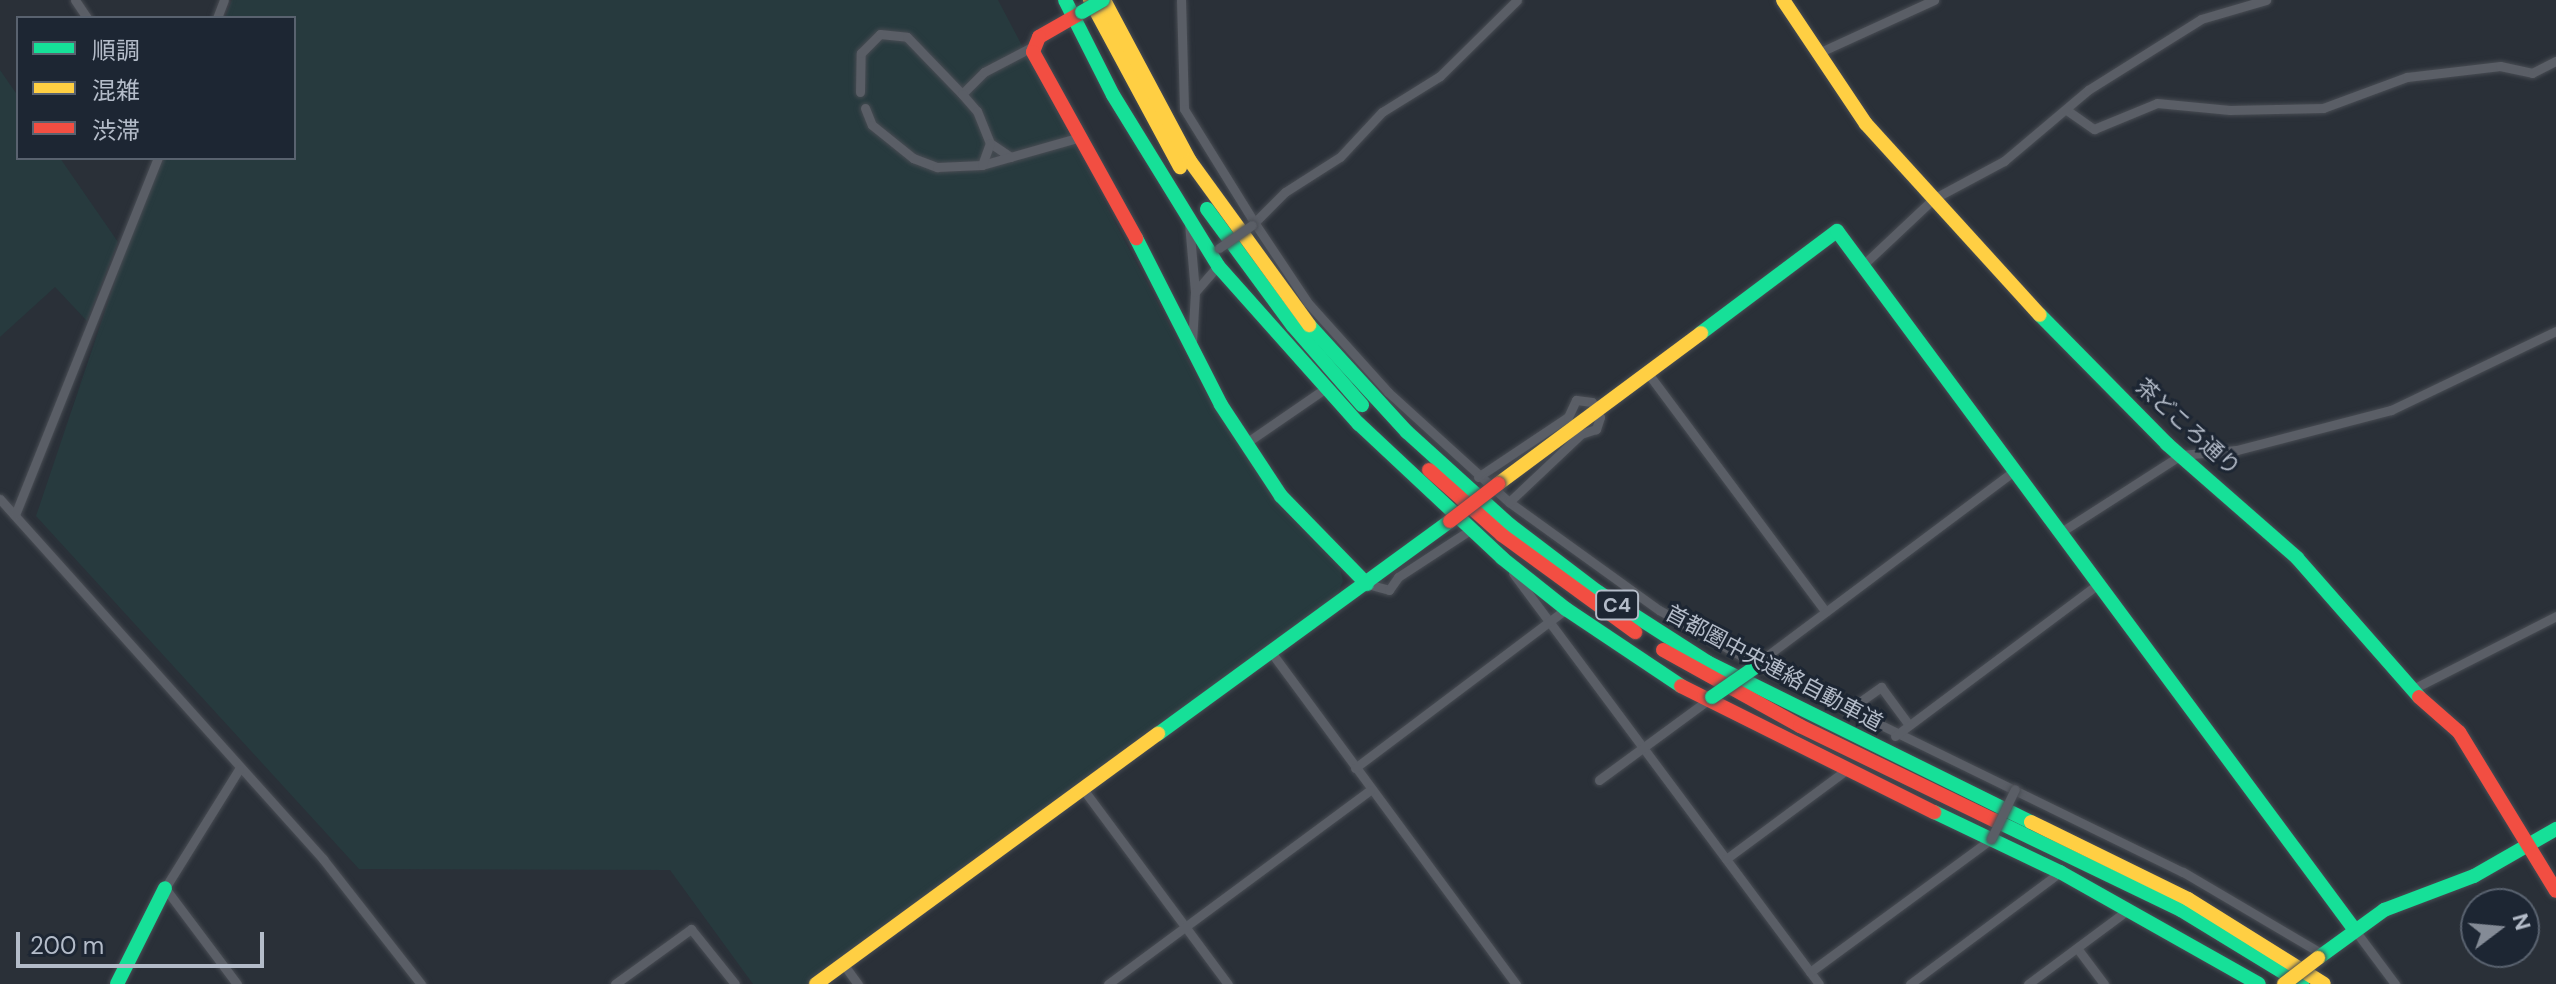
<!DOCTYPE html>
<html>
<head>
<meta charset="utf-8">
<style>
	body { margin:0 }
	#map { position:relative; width:2556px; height:984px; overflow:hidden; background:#2a3038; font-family:"DM Sans","Noto Sans JP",sans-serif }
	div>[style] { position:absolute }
	.green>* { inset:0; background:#273a3e }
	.roads { filter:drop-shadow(0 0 2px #484c53) drop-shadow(0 0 2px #484c53) }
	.street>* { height:9px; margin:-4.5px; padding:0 4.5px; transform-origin:4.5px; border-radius:4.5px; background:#5a5e66 }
	.fast>* { height:14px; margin:-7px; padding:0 7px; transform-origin:7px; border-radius:7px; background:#16e098 }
	.slow>* { height:14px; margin:-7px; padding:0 7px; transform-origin:7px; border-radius:7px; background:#ffcf43 }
	.jam>* { height:14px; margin:-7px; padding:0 7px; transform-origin:7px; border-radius:7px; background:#f24e42 }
	.bridges { filter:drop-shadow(0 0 2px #484c53) drop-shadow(0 0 2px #484c53) }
	.street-bridge>* { height:9px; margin:-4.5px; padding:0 4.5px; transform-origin:4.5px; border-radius:4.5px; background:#5a5e66 }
	.fast-bridge>* { height:14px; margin:-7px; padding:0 7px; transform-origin:7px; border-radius:7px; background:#16e098 }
	.slow-bridge>* { height:14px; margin:-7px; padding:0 7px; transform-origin:7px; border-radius:7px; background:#ffcf43 }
	.jam-bridge>* { height:14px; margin:-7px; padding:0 7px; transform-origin:7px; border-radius:7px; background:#f24e42 }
	span { translate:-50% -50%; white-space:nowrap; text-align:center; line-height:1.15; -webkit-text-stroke:6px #1d2633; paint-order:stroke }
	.shield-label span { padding:2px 6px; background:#1d2633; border:2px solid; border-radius:6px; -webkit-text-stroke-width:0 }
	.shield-label { font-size:20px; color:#b4bcc9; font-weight:700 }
	.street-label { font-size:22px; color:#b4bcc9 }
	.legend { position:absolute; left:16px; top:16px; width:280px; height:144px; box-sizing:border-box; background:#1d2633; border:2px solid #59626f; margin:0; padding:10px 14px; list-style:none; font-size:24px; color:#b4bcc9 }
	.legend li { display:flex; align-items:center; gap:16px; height:40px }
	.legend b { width:40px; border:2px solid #59626f }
	.north { position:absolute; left:2460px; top:888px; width:80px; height:80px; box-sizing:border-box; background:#1d2633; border:2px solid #59626f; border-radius:50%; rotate:74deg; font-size:22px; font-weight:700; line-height:32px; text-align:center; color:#b4bcc9 }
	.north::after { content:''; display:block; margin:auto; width:28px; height:36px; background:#848b96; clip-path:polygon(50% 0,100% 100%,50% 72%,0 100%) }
	.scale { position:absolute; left:16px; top:932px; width:248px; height:36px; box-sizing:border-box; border:4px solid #b4bcc9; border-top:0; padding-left:10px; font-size:24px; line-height:28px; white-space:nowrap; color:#b4bcc9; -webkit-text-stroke:6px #1d2633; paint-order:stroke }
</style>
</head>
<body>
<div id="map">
	<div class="green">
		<div style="clip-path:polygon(232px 0,998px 0,1201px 386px,1282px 509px,1340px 568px,1343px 581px,1337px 595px,809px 984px,753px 984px,670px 870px,359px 869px,36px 516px,132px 231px,164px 158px,294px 158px,294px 18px,225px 18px)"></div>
		<div style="clip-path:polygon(0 70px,18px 96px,18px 158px,60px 158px,118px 242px,87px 321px,55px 287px,0 337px)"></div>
	</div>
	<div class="roads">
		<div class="street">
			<div style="left:75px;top:0;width:22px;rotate:56deg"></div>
			<div style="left:1181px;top:0;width:109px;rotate:88.4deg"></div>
			<div style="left:1184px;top:109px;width:133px;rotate:58.2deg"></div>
			<div style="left:1254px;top:222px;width:97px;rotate:56.3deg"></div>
			<div style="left:1308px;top:303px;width:120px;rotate:48deg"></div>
			<div style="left:1388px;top:392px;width:164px;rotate:42.3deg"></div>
			<div style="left:1509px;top:502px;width:185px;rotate:35.8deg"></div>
			<div style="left:1659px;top:610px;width:111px;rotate:29.1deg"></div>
			<div style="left:1756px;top:664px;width:475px;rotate:26deg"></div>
			<div style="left:2183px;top:872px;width:161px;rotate:30.5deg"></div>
			<div style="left:217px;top:18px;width:19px;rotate:-69deg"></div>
			<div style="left:1816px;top:54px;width:130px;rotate:-24.6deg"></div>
			<div style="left:860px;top:92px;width:39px;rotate:-89deg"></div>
			<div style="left:861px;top:53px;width:27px;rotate:-45deg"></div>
			<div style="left:880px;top:34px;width:27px;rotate:6deg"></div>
			<div style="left:907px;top:37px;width:79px;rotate:46deg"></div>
			<div style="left:962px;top:94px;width:31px;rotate:-45deg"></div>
			<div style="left:984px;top:72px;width:54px;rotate:-27.5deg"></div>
			<div style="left:962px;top:94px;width:23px;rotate:49deg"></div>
			<div style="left:977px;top:111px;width:35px;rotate:68deg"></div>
			<div style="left:990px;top:143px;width:25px;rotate:34deg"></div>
			<div style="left:865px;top:108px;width:18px;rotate:68deg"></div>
			<div style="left:872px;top:125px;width:53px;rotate:38.8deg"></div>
			<div style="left:913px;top:158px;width:26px;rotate:21deg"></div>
			<div style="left:937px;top:167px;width:45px;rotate:-2.5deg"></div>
			<div style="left:982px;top:165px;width:102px;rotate:-15.9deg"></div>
			<div style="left:2068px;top:111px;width:32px;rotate:35deg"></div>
			<div style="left:2094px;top:129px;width:68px;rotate:-22.4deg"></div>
			<div style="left:2157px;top:103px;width:73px;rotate:5.5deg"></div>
			<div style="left:2230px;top:110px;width:93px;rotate:-1.2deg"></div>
			<div style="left:2323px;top:108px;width:90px;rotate:-20.3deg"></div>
			<div style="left:2407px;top:77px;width:94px;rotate:-6.7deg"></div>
			<div style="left:2500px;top:66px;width:33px;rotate:12deg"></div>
			<div style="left:2532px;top:73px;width:27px;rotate:-27deg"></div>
			<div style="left:982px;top:165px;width:23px;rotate:-70deg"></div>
			<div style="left:1189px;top:223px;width:69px;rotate:85deg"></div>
			<div style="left:1195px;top:292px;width:51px;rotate:93.4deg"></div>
			<div style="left:1253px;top:224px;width:45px;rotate:-45deg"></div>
			<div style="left:1285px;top:192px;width:65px;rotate:-32.5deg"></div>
			<div style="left:1340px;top:157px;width:62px;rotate:-47deg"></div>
			<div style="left:1382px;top:112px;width:68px;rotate:-31.8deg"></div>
			<div style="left:1440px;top:76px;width:108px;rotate:-44.6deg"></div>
			<div style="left:1863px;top:265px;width:96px;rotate:-43.3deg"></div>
			<div style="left:1933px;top:199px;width:81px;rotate:-28.2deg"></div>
			<div style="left:2004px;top:161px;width:110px;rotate:-40.2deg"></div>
			<div style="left:2088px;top:90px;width:133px;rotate:-32.1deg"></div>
			<div style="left:2201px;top:19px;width:68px;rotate:-16.3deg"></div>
			<div style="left:1195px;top:292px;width:35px;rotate:-49deg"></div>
			<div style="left:1647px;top:372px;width:299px;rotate:53.3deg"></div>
			<div style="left:1246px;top:443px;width:97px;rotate:-34.5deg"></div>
			<div style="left:1478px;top:477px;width:108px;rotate:-33.7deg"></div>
			<div style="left:1568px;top:417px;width:19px;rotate:-65deg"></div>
			<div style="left:1576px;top:400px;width:16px;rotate:7deg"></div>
			<div style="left:1592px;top:402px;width:17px;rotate:62deg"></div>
			<div style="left:1600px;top:417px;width:13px;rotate:108deg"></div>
			<div style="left:1596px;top:429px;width:16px;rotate:162deg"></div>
			<div style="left:1581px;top:434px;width:99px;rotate:136.6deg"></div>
			<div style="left:0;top:499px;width:484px;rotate:48.1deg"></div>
			<div style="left:323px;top:859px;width:159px;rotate:51.9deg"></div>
			<div style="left:15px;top:515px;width:385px;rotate:-68.2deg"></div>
			<div style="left:2061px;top:532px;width:143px;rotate:-32.7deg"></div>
			<div style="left:2181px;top:455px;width:56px;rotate:-5.1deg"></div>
			<div style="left:2237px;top:450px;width:159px;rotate:-14.6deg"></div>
			<div style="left:2391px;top:410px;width:183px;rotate:-25.6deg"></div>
			<div style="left:1513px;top:573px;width:512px;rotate:53.33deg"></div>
			<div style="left:1367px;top:584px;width:23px;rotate:15deg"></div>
			<div style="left:1389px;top:590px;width:16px;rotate:-55deg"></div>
			<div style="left:1398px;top:577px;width:86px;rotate:-33.1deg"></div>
			<div style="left:1271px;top:652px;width:413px;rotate:53.6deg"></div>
			<div style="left:1756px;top:664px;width:322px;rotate:-36.8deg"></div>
			<div style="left:2411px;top:690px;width:163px;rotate:-27deg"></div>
			<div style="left:1847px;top:711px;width:42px;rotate:-35.2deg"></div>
			<div style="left:1881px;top:687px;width:47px;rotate:53.6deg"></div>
			<div style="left:1895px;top:736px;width:254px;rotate:-36.8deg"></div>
			<div style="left:1355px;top:768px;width:264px;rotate:-37deg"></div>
			<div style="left:1599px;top:780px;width:132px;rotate:-36.3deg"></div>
			<div style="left:1083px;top:789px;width:243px;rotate:53.4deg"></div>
			<div style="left:1726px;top:859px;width:148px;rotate:-36.5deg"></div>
			<div style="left:2354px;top:929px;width:69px;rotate:53.3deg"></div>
			<div style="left:2077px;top:948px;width:45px;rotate:53.1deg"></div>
			<div style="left:844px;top:965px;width:24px;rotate:54deg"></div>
			<div style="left:1810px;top:972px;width:225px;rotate:-36.3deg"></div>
			<div style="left:237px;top:984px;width:120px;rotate:-126.9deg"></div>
			<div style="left:165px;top:888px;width:140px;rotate:-58.1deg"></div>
			<div style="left:615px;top:984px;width:94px;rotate:-35.9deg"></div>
			<div style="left:691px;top:929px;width:70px;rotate:51.3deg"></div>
			<div style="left:1108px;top:984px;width:326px;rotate:-36.5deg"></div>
			<div style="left:1910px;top:984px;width:187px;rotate:-36.7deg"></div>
			<div style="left:2028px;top:984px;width:126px;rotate:-36.6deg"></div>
		</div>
		<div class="fast">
			<div style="left:1065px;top:0;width:106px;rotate:63.2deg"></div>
			<div style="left:1113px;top:95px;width:201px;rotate:58.4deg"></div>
			<div style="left:1218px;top:266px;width:212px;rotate:48.3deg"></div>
			<div style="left:1359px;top:424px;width:196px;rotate:43.1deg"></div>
			<div style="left:1502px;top:558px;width:82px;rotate:38.6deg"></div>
			<div style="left:1566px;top:609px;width:138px;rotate:33.8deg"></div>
			<div style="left:1207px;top:209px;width:145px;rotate:53.7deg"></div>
			<div style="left:1293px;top:326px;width:105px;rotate:48.9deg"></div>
			<div style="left:1136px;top:238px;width:187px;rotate:63deg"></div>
			<div style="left:1221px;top:405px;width:109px;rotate:56.6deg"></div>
			<div style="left:1281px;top:496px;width:123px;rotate:45.7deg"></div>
			<div style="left:2040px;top:315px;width:181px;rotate:45.4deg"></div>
			<div style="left:2167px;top:444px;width:173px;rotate:41.2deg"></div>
			<div style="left:2297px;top:558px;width:185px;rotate:48.7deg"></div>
			<div style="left:1309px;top:325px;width:145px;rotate:47.5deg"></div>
			<div style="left:1407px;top:432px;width:139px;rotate:42.1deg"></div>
			<div style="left:1510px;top:525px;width:111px;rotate:37.3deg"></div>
			<div style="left:1598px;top:592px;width:130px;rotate:32.7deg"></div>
			<div style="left:1707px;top:662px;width:361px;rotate:26.3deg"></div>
			<div style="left:1701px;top:333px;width:170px;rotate:-36.9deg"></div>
			<div style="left:1837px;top:231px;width:869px;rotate:53.47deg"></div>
			<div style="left:1158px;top:734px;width:361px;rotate:-36.1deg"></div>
			<div style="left:1934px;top:812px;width:140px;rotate:25.5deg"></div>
			<div style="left:2060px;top:872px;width:228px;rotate:29.4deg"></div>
			<div style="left:1994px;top:820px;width:208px;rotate:25.7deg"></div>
			<div style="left:2181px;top:910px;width:142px;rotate:31.4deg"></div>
			<div style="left:2318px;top:958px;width:82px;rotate:-36deg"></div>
			<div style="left:2384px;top:910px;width:96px;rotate:-20.7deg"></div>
			<div style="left:2474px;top:876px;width:95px;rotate:-29.8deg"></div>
			<div style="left:117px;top:984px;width:107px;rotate:-63.4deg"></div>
		</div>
		<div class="slow">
			<div style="left:1090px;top:0;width:190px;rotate:61.7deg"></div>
			<div style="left:1104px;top:0;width:183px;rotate:61.9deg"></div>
			<div style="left:1190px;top:161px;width:203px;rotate:54deg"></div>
			<div style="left:1783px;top:0;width:149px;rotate:56.2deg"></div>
			<div style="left:1866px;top:124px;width:258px;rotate:47.7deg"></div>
			<div style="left:1498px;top:484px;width:253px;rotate:-36.6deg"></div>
			<div style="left:2031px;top:822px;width:175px;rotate:26.1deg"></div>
			<div style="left:2188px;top:899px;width:160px;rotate:32deg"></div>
			<div style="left:816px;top:984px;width:424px;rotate:-36.2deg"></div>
		</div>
		<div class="jam">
			<div style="left:1079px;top:14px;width:46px;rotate:150.1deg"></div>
			<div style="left:1039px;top:37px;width:16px;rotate:112deg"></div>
			<div style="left:1033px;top:52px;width:213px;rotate:61deg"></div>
			<div style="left:1429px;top:470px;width:98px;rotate:41.7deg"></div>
			<div style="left:1502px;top:535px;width:165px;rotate:36.1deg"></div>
			<div style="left:1663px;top:650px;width:157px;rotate:29deg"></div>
			<div style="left:1800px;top:726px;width:216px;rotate:25.9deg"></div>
			<div style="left:1681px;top:686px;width:283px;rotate:26.5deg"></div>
			<div style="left:2419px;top:697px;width:53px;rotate:41.2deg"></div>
			<div style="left:2459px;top:732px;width:186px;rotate:58.6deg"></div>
		</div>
	</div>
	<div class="bridges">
		<div class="street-bridge">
			<div style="left:1219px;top:248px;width:40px;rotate:-34.9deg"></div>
			<div style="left:1991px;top:839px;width:55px;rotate:-64.4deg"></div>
		</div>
		<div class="fast-bridge">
			<div style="left:1082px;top:12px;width:24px;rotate:-30deg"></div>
			<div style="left:1712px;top:697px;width:51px;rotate:-34.6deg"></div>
		</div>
		<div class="slow-bridge">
			<div style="left:2284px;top:984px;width:43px;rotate:-37.4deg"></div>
		</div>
		<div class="jam-bridge">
			<div style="left:1450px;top:521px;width:61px;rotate:-37.6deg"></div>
		</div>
	</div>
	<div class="shield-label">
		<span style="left:1617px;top:605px">C4</span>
	</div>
	<div class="street-label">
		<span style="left:2188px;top:427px;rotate:42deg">茶どころ通り</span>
		<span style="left:1774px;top:668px;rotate:28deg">首都圏中央連絡自動車道</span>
	</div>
	<ul class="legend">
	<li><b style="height:10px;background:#16e098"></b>順調</li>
	<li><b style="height:10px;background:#ffcf43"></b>混雑</li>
	<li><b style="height:10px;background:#f24e42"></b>渋滞</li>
	</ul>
	<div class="north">N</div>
	<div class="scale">200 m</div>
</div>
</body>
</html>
